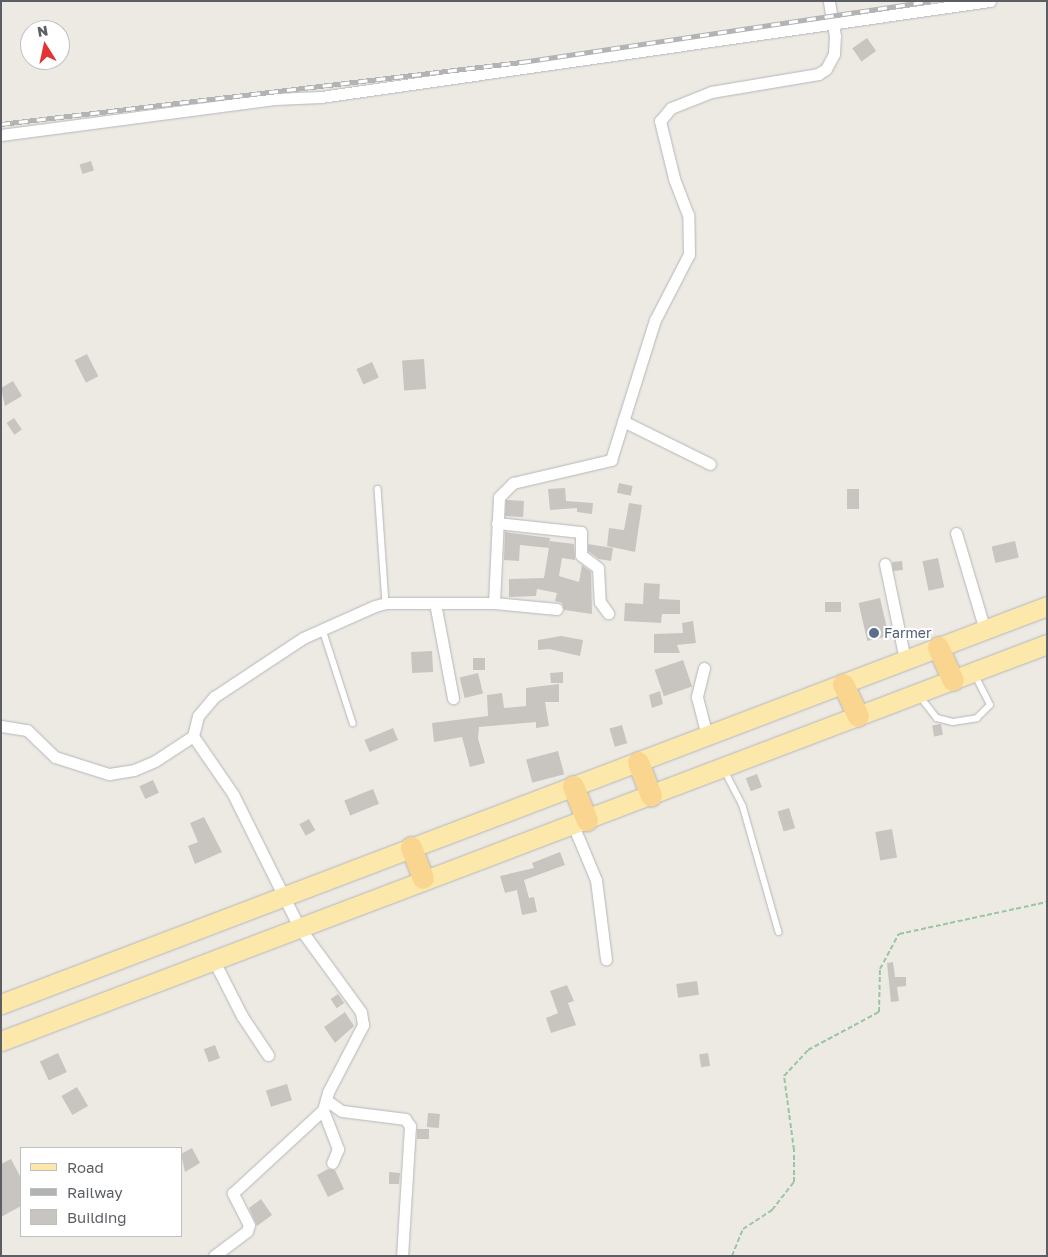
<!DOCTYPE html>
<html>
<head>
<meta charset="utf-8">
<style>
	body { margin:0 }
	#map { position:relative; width:1048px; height:1257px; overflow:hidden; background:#edeae3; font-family:"Golos Text",sans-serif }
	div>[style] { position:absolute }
	.building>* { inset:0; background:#c8c5c0; transform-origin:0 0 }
	.path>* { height:2px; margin-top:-1px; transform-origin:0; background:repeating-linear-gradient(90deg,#9ac5a3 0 5px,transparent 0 7.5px) }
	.roads { filter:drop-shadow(0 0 1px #b4b6ba) drop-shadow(0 0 1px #b4b6ba) }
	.lane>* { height:5.5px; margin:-2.75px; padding:0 2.75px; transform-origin:2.75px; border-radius:2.75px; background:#fff }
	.street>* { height:11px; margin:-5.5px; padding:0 5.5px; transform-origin:5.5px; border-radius:5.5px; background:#fff }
	.primary>* { height:19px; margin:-9.5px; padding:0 9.5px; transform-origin:9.5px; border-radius:9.5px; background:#fce8aa }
	.highway>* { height:21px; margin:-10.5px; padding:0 10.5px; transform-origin:10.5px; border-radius:10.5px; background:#f9d58f }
	.rail>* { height:5px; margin-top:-2.5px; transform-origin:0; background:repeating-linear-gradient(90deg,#fff 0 9px,#b2b3b3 0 18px); box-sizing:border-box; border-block:1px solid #b2b3b3 }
	.dots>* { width:14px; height:14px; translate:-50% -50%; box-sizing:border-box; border:2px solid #fff; border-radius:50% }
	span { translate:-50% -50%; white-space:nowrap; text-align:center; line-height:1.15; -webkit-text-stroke:4px #fff; paint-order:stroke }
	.service-label { font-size:14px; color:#4e5e75 }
	.left { translate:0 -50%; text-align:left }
	.frame { position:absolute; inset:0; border:2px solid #5b5f63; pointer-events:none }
	.legend { position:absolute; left:20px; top:1147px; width:162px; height:90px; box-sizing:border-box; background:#fff; border:1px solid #bdbfc1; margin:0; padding:6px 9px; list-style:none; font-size:15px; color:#5b5f63 }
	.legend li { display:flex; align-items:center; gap:10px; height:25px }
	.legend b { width:25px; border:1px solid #bdbfc1 }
	.north { position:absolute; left:20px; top:20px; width:50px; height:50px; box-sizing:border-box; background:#fff; border:1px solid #bdbfc1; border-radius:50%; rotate:350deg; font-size:14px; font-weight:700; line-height:20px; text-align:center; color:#5b5f63 }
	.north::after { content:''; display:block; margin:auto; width:18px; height:22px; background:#e23435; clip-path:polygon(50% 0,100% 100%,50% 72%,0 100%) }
</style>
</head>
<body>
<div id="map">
	<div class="building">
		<div style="left:867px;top:38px;width:16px;height:18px;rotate:55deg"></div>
		<div style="left:91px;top:161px;width:10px;height:12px;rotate:73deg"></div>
		<div style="left:87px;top:354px;width:25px;height:14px;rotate:63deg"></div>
		<div style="left:424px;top:359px;width:30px;height:22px;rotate:86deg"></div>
		<div style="left:372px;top:362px;width:17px;height:17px;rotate:66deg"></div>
		<div style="clip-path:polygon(13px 381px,22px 396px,5px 406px,1px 388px)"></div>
		<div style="left:14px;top:418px;width:14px;height:9px;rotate:56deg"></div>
		<div style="left:619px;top:483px;width:14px;height:10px;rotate:12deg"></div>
		<div style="clip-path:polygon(565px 488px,566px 501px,593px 503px,592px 514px,577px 512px,577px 508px,550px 510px,548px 489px)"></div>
		<div style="left:859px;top:489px;width:20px;height:12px;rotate:90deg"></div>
		<div style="left:506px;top:500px;width:18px;height:16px;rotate:3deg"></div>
		<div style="clip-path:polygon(629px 503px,642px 505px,635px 552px,607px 546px,609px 528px,624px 530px)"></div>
		<div style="clip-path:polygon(505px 532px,550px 538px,549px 548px,520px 545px,519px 561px,504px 560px)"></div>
		<div style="clip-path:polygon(550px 541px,574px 544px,575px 560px,562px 558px,559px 576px,579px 582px,582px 565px,591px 572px,592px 614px,564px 610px,562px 603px,555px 601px,557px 593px,537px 589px,536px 596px,509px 597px,509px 579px,544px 578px)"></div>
		<div style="left:1015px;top:541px;width:17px;height:24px;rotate:77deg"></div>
		<div style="clip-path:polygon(588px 544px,613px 548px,611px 561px,599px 559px,588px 551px)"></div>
		<div style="left:938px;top:558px;width:30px;height:16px;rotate:78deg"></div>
		<div style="left:902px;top:561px;width:9px;height:10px;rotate:84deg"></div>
		<div style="clip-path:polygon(644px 583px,660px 584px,659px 599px,680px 600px,680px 614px,662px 614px,661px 623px,624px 621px,625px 603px,643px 604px)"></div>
		<div style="left:880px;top:598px;width:39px;height:22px;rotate:77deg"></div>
		<div style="left:841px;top:602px;width:10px;height:16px;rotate:90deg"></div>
		<div style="clip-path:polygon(693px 621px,696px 643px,677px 645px,680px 653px,654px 653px,654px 634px,683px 633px,682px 623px)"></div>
		<div style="clip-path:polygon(561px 636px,583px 640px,580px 656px,549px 649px,538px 650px,538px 640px)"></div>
		<div style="left:432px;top:651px;width:21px;height:21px;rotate:87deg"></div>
		<div style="left:473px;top:658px;width:12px;height:12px"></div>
		<div style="left:683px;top:660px;width:28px;height:30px;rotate:71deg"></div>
		<div style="clip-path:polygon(563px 672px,563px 683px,551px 683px,550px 673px)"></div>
		<div style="left:478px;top:673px;width:21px;height:19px;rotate:76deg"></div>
		<div style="clip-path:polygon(559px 684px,559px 702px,545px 702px,549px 726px,536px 728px,536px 722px,479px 727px,478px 738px,485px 763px,470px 767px,462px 737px,434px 742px,432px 723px,488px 716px,487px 695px,502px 693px,504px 708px,526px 706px,526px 688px)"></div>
		<div style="clip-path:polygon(660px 691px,663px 704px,652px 708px,649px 695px)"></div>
		<div style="left:941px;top:724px;width:11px;height:9px;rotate:80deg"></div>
		<div style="left:622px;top:725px;width:19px;height:13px;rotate:74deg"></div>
		<div style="left:393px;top:728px;width:13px;height:31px;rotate:67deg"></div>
		<div style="left:558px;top:751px;width:24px;height:33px;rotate:75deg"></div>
		<div style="left:757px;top:774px;width:14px;height:12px;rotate:69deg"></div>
		<div style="left:153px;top:780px;width:14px;height:15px;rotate:65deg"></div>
		<div style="left:373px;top:789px;width:16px;height:31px;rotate:68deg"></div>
		<div style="left:789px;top:808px;width:21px;height:12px;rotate:73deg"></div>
		<div style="clip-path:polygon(204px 817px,222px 852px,195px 864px,188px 846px,198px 842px,190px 823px)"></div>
		<div style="left:309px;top:819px;width:13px;height:11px;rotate:61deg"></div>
		<div style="left:892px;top:829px;width:29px;height:17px;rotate:80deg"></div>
		<div style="clip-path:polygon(560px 852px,565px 865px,524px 880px,529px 898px,534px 897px,537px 912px,522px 915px,517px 890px,505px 893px,500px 876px,534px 868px,532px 863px)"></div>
		<div style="clip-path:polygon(893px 962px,895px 977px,906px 977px,906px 986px,897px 987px,899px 1001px,891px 1002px,887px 963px)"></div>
		<div style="left:697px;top:981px;width:14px;height:21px;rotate:82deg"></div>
		<div style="clip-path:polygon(567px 985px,574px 1001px,568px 1003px,576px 1025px,551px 1033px,546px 1018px,558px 1013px,550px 991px)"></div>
		<div style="left:338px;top:994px;width:11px;height:9px;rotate:56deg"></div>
		<div style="clip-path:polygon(345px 1012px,354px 1026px,335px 1043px,324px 1027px)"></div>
		<div style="left:215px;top:1045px;width:14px;height:12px;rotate:69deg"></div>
		<div style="left:58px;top:1053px;width:21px;height:20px;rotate:65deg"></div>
		<div style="left:708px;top:1053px;width:13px;height:9px;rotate:81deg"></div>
		<div style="left:287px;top:1084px;width:17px;height:22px;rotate:73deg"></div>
		<div style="left:77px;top:1087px;width:22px;height:18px;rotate:60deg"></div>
		<div style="left:428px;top:1113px;width:12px;height:14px;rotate:5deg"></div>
		<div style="left:417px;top:1129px;width:12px;height:10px"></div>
		<div style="clip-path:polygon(192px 1148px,200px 1163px,185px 1172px,181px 1154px)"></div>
		<div style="clip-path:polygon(11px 1159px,21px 1178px,21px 1206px,1px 1217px,1px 1164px)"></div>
		<div style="clip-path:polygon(328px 1169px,335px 1170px,344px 1189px,328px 1197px,317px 1175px)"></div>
		<div style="clip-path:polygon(389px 1172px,400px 1173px,399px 1184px,389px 1184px)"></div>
		<div style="clip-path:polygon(261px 1199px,272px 1215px,257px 1226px,249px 1208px)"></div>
	</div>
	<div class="path">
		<div style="left:732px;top:1256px;width:29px;rotate:-68deg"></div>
		<div style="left:743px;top:1229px;width:35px;rotate:-33deg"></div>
		<div style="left:772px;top:1210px;width:36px;rotate:-52deg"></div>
		<div style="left:794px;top:1182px;width:32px;rotate:-90deg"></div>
		<div style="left:794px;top:1150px;width:75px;rotate:-97.7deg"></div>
		<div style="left:784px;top:1076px;width:35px;rotate:-47deg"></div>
		<div style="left:808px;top:1050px;width:81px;rotate:-28.2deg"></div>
		<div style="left:879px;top:1012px;width:43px;rotate:-88.7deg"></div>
		<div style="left:880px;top:969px;width:40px;rotate:-62deg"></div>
		<div style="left:899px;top:934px;width:151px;rotate:-12.2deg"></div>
	</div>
	<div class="roads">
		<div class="lane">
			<div style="left:378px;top:489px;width:114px;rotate:86deg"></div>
			<div style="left:323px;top:630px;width:98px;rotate:72.1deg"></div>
			<div style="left:919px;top:695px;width:29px;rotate:52deg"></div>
			<div style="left:937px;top:718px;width:16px;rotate:14deg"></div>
			<div style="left:953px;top:722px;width:24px;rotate:-9deg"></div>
			<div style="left:977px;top:718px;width:18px;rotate:-45deg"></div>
			<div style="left:990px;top:705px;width:35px;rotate:-117deg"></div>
			<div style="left:724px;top:769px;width:42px;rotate:62.8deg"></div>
			<div style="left:743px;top:806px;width:131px;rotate:74.1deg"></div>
		</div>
		<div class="street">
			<div style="left:1px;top:135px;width:276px;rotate:-7.5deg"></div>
			<div style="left:275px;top:99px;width:46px;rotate:-2.5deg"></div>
			<div style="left:321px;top:97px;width:676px;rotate:-8.17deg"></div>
			<div style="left:623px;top:421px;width:97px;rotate:26.3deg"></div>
			<div style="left:497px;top:523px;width:84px;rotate:6.1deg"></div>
			<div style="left:581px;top:532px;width:23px;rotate:90deg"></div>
			<div style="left:581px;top:555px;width:21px;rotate:37deg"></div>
			<div style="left:598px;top:568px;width:34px;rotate:87deg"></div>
			<div style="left:600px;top:602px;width:14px;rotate:54deg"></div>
			<div style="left:956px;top:533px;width:101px;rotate:73.4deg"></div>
			<div style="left:885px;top:564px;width:98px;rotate:78.2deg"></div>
			<div style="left:435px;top:603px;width:97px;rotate:79.3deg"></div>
			<div style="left:494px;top:603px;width:63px;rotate:5.4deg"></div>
			<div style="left:704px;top:668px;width:30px;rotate:104deg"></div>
			<div style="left:697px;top:697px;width:40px;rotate:75.6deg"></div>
			<div style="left:1px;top:726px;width:26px;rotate:9deg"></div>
			<div style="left:27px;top:730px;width:39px;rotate:44deg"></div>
			<div style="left:55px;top:757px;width:57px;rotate:17.5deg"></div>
			<div style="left:109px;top:774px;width:25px;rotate:-9deg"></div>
			<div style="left:134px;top:770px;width:23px;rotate:-23deg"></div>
			<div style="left:155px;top:761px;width:45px;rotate:-33.3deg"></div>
			<div style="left:573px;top:825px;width:60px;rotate:67.3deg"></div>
			<div style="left:596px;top:880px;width:80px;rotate:82.8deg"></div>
			<div style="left:214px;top:961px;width:62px;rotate:63deg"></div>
			<div style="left:242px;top:1016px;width:47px;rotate:56.3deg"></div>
			<div style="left:326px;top:1100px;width:19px;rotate:35deg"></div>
			<div style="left:342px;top:1111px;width:64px;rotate:7.2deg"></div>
			<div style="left:405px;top:1119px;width:9px;rotate:54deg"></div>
			<div style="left:410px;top:1126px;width:130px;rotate:93.5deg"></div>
			<div style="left:323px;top:1110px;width:42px;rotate:69deg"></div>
			<div style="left:338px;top:1149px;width:15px;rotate:113deg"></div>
			<div style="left:214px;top:1256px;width:41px;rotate:-37.1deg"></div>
			<div style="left:247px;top:1231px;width:6px;rotate:-72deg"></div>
			<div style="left:249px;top:1225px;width:36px;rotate:-117deg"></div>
			<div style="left:233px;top:1193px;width:122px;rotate:-42.7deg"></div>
			<div style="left:323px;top:1110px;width:19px;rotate:-74deg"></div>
			<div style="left:328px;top:1092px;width:76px;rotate:-62.4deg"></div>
			<div style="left:363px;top:1025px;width:13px;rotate:-99deg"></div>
			<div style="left:361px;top:1012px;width:105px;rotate:-126.1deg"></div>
			<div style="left:299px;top:927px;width:148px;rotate:-116.4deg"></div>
			<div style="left:233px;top:794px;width:70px;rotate:-124.6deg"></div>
			<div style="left:193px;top:736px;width:21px;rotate:-76deg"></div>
			<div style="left:198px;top:716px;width:25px;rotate:-50deg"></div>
			<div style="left:214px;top:697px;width:107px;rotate:-33.5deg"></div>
			<div style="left:303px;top:638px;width:79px;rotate:-24deg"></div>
			<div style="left:375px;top:606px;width:11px;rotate:-15deg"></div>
			<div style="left:386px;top:603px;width:108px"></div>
			<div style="left:494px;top:603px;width:106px;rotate:-87.3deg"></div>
			<div style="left:499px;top:497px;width:20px;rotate:-45deg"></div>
			<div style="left:513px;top:483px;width:101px;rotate:-13.2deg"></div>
			<div style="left:611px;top:460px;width:147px;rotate:-72.6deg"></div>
			<div style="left:655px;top:320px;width:74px;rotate:-62.7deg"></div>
			<div style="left:689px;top:254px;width:39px;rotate:-91deg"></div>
			<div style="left:688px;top:215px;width:40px;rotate:-111deg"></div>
			<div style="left:674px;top:178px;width:59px;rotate:-103.8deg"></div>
			<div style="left:660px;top:121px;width:17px;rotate:-50deg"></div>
			<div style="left:671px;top:108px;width:43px;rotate:-21.8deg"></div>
			<div style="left:711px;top:92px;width:109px;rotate:-9.5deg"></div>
			<div style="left:818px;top:74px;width:9px;rotate:-32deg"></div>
			<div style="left:826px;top:69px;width:17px;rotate:-62deg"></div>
			<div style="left:834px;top:54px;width:18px;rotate:-87deg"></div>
			<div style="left:835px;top:36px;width:36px;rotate:-100deg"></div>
		</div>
		<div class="primary">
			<div style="left:1px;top:1004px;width:1119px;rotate:-20.83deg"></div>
			<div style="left:1px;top:1041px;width:1119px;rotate:-20.78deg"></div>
		</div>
		<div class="highway">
			<div style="left:938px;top:647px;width:36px;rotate:66deg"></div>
			<div style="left:843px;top:684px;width:35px;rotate:65deg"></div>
			<div style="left:638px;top:762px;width:36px;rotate:69deg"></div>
			<div style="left:573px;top:786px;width:37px;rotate:68deg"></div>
			<div style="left:411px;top:847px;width:33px;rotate:69deg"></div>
		</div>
	</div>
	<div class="rail">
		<div style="left:1px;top:124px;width:525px;rotate:-6.79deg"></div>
		<div style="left:522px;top:62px;width:413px;rotate:-8.5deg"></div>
	</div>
	<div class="dots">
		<div style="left:874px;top:633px;background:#5c6f8a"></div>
	</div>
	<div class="service-label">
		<span class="left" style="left:884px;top:633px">Farmer</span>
	</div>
	<div class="frame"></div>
	<ul class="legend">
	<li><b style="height:6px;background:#fce8aa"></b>Road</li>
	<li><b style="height:6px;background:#b2b3b3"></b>Railway</li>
	<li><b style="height:14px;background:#c8c5c0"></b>Building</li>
	</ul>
	<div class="north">N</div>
</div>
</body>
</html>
